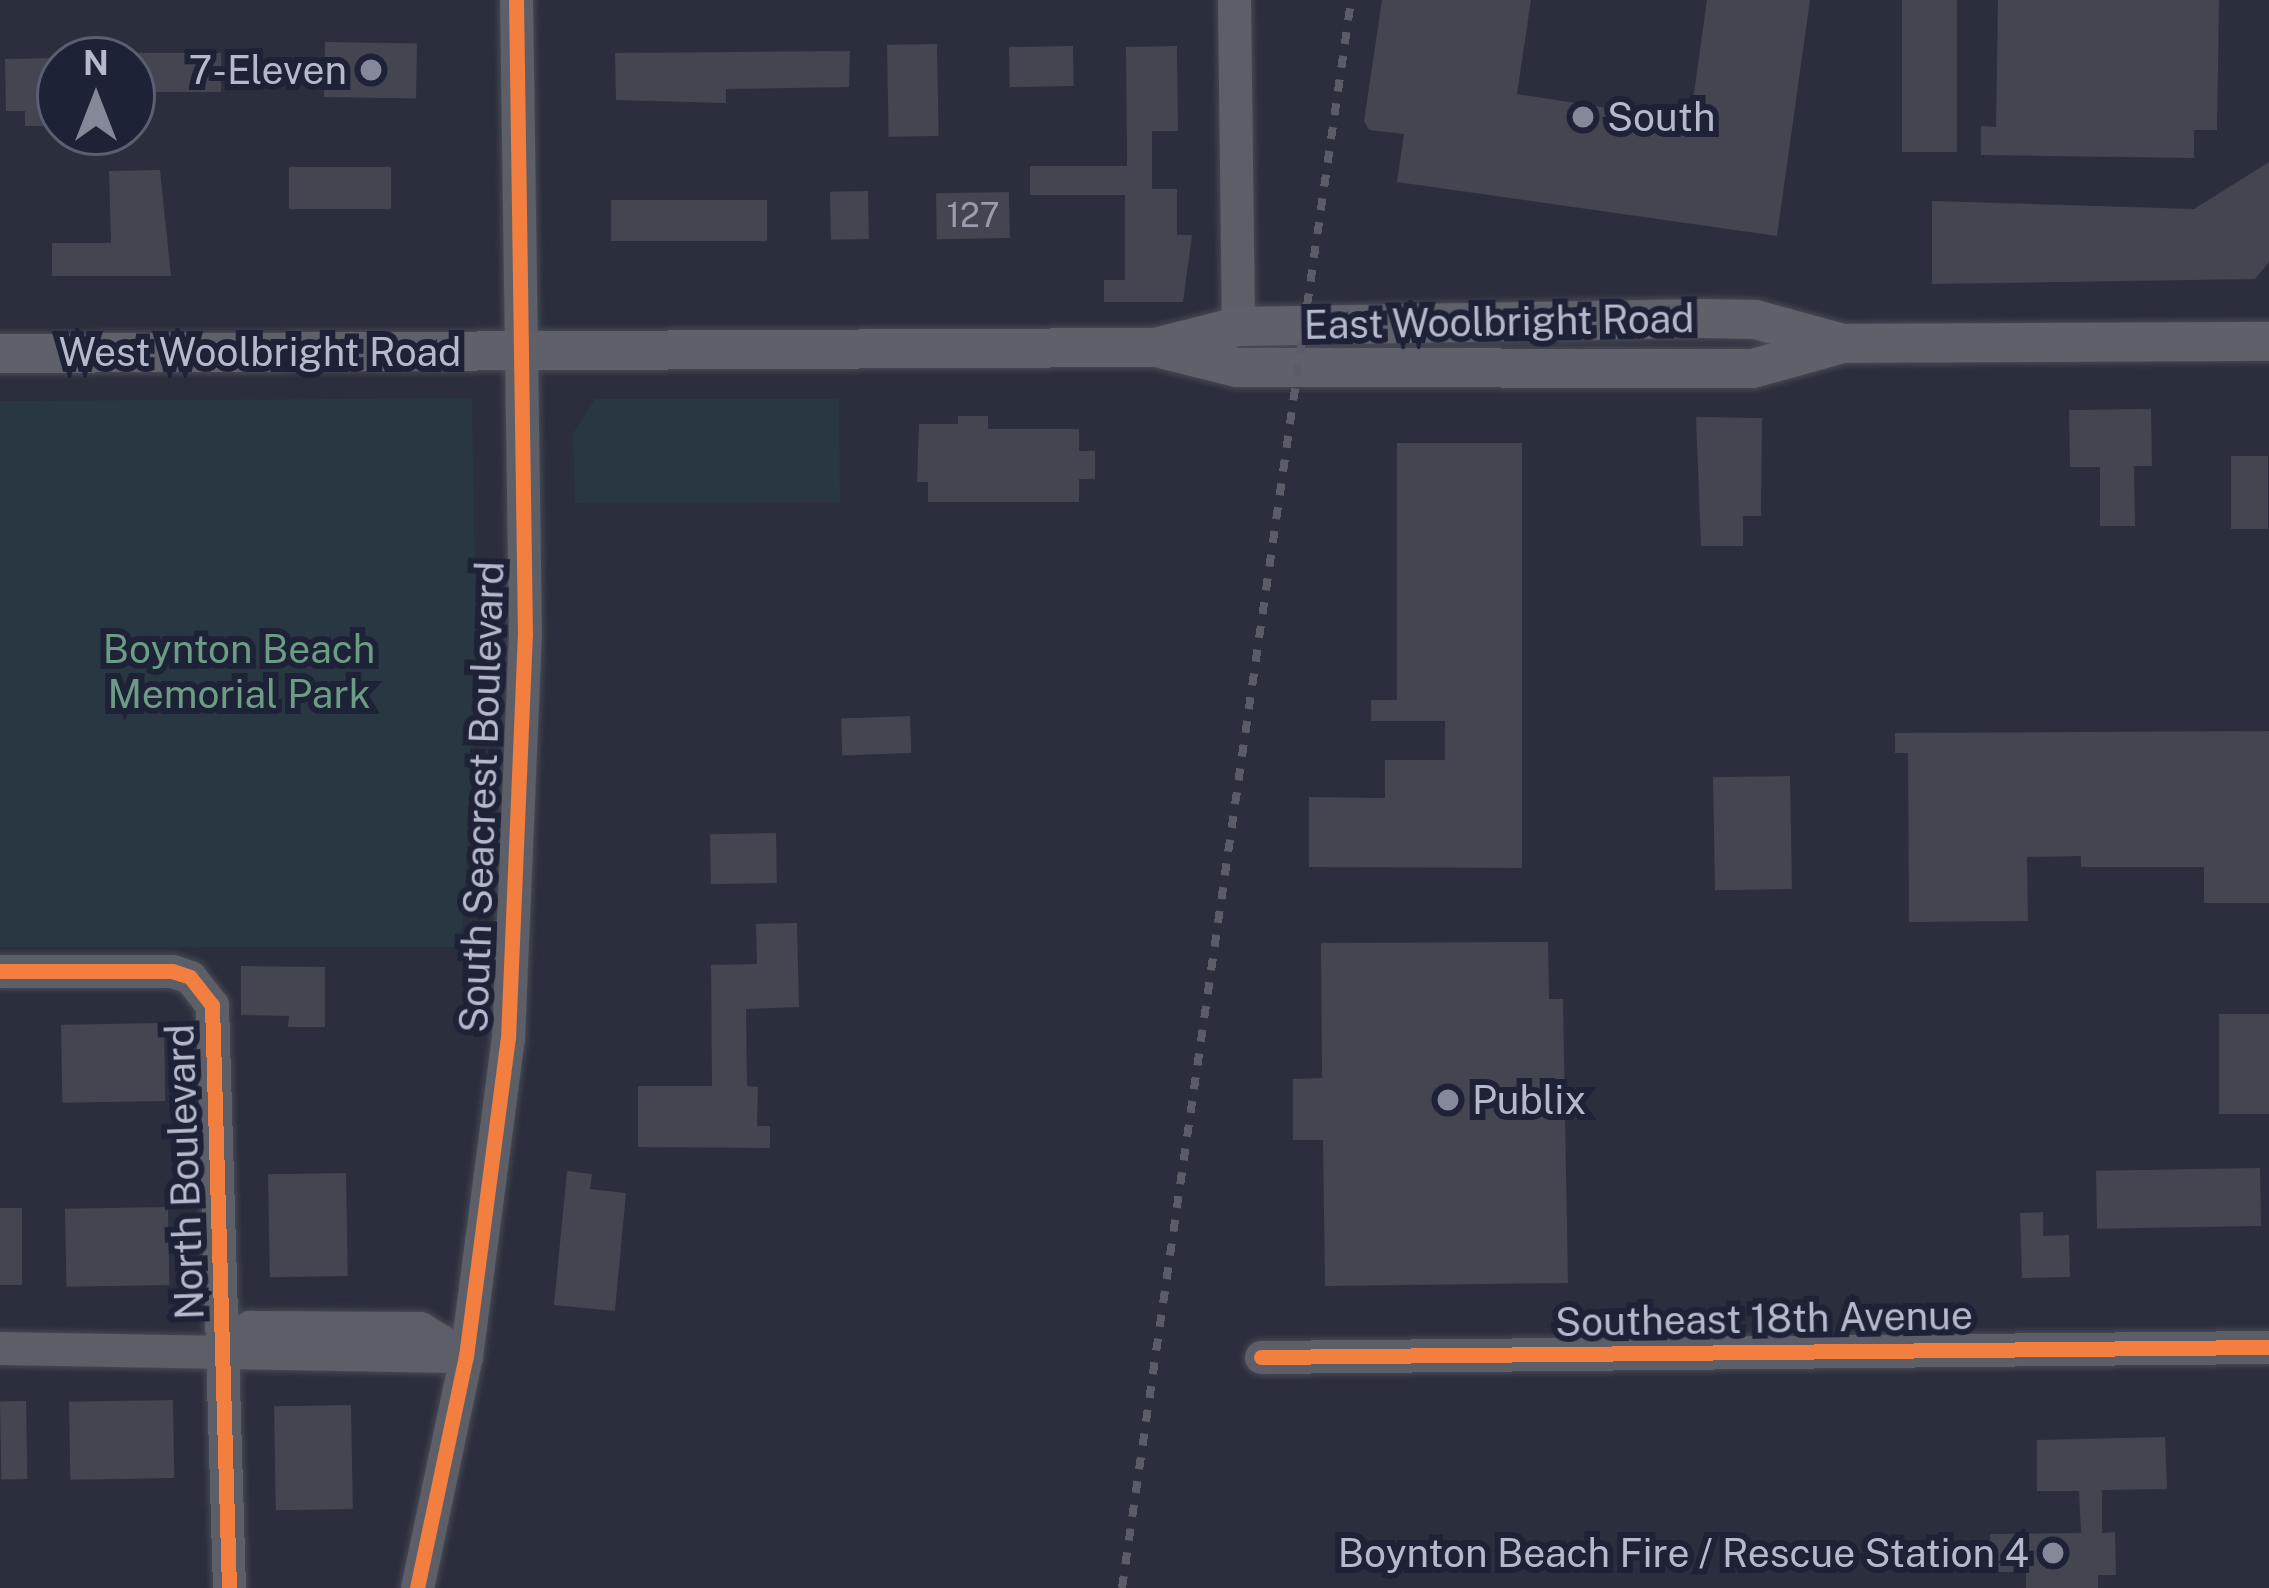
<!DOCTYPE html>
<html>
<head>
<meta charset="utf-8">
<style>
	body { margin:0 }
	#map { position:relative; width:2269px; height:1588px; overflow:hidden; background:#2b2e3c; font-family:"Public Sans",sans-serif }
	div>[style] { position:absolute }
	.green>* { inset:0; background:#283742 }
	.building>* { inset:0; background:#434551; transform-origin:0 0 }
	.roads { filter:drop-shadow(0 0 3px #474a54) drop-shadow(0 0 3px #474a54) }
	.minor>* { height:33px; margin:-16.5px; padding:0 16.5px; transform-origin:16.5px; border-radius:16.5px; background:#5c5e68 }
	.major>* { height:39px; margin:-19.5px; padding:0 19.5px; transform-origin:19.5px; border-radius:19.5px; background:#5e606a }
	.rail>* { height:8px; margin-top:-4px; transform-origin:0; background:repeating-linear-gradient(90deg,#5a5c67 0 12px,transparent 0 24px) }
	.cycleway>* { height:15px; margin:-7.5px; padding:0 7.5px; transform-origin:7.5px; border-radius:7.5px; background:#f27e40 }
	.dots>* { width:33px; height:33px; translate:-50% -50%; box-sizing:border-box; border:6px solid #1e2237; border-radius:50% }
	span { translate:-50% -50%; white-space:nowrap; text-align:center; line-height:1.15; -webkit-text-stroke:12px #1e2237; paint-order:stroke }
	.number-label { font-size:33px; color:#999cac }
	.number-label span { -webkit-text-stroke-width:0 }
	.poi-label { font-size:39px; color:#b6b9cb }
	.right { translate:-100% -50%; text-align:right }
	.left { translate:0 -50%; text-align:left }
	.street-label { font-size:39px; color:#b6b9cb }
	.park-label { font-size:39px; color:#6c9d84 }
	.north { position:absolute; left:36px; top:36px; width:120px; height:120px; box-sizing:border-box; background:#1e2237; border:3px solid #5b5e72; border-radius:50%; rotate:0deg; font-size:33px; font-weight:700; line-height:48px; text-align:center; color:#b6b9cb }
	.north::after { content:''; display:block; margin:auto; width:42px; height:54px; background:#858899; clip-path:polygon(50% 0,100% 100%,50% 72%,0 100%) }
</style>
</head>
<body>
<div id="map">
	<div class="green">
		<div style="clip-path:polygon(472px 398px,477px 695px,461px 947px,0 947px,0 401px)"></div>
		<div style="clip-path:polygon(595px 399px,839px 399px,840px 502px,575px 503px,573px 433px)"></div>
	</div>
	<div class="building">
		<div style="clip-path:polygon(1382px 0,1531px 0,1517px 94px,1690px 121px,1707px 0,1810px 0,1777px 236px,1397px 182px,1404px 134px,1369px 130px,1364px 121px)"></div>
		<div style="left:1902px;top:0;width:55px;height:152px"></div>
		<div style="clip-path:polygon(1998px 0,2219px 0,2217px 130px,2194px 130px,2194px 158px,1981px 155px,1981px 126px,1996px 127px)"></div>
		<div style="left:325px;top:42px;width:92px;height:55px;rotate:1deg"></div>
		<div style="left:937px;top:44px;width:92px;height:50px;rotate:89deg"></div>
		<div style="left:1073px;top:46px;width:40px;height:64px;rotate:89deg"></div>
		<div style="clip-path:polygon(1177px 46px,1178px 131px,1152px 131px,1152px 189px,1177px 189px,1177px 235px,1192px 235px,1183px 302px,1104px 302px,1104px 280px,1125px 280px,1125px 195px,1030px 195px,1030px 166px,1127px 166px,1126px 47px)"></div>
		<div style="clip-path:polygon(850px 51px,849px 87px,726px 89px,726px 103px,616px 100px,615px 53px)"></div>
		<div style="left:139px;top:53px;width:82px;height:39px"></div>
		<div style="clip-path:polygon(60px 58px,60px 111px,48px 111px,48px 126px,25px 126px,25px 111px,6px 111px,5px 59px)"></div>
		<div style="clip-path:polygon(2269px 162px,2269px 262px,2255px 279px,1932px 284px,1932px 201px,2194px 209px)"></div>
		<div style="left:289px;top:167px;width:102px;height:42px"></div>
		<div style="clip-path:polygon(160px 170px,171px 276px,52px 276px,52px 243px,111px 243px,109px 171px)"></div>
		<div style="left:868px;top:191px;width:48px;height:38px;rotate:89deg"></div>
		<div style="left:1009px;top:192px;width:46px;height:73px;rotate:89deg"></div>
		<div style="left:767px;top:200px;width:41px;height:156px;rotate:90deg"></div>
		<div style="clip-path:polygon(2151px 409px,2152px 466px,2134px 466px,2135px 526px,2100px 526px,2100px 467px,2070px 467px,2069px 410px)"></div>
		<div style="clip-path:polygon(958px 416px,988px 416px,988px 429px,1079px 429px,1079px 451px,1095px 451px,1095px 479px,1079px 479px,1079px 502px,928px 502px,928px 482px,917px 482px,919px 424px,958px 424px)"></div>
		<div style="clip-path:polygon(1696px 417px,1762px 418px,1761px 516px,1743px 516px,1743px 546px,1701px 546px)"></div>
		<div style="clip-path:polygon(1397px 443px,1522px 443px,1522px 868px,1309px 867px,1309px 797px,1385px 798px,1385px 760px,1445px 760px,1445px 721px,1371px 721px,1371px 700px,1397px 700px)"></div>
		<div style="left:2231px;top:456px;width:37px;height:73px"></div>
		<div style="left:910px;top:716px;width:37px;height:69px;rotate:88deg"></div>
		<div style="clip-path:polygon(2269px 731px,2269px 903px,2204px 903px,2204px 867px,2081px 867px,2081px 856px,2027px 857px,2028px 921px,1909px 922px,1908px 753px,1895px 753px,1895px 733px)"></div>
		<div style="left:1790px;top:776px;width:113px;height:77px;rotate:89deg"></div>
		<div style="left:776px;top:833px;width:50px;height:66px;rotate:89deg"></div>
		<div style="clip-path:polygon(797px 923px,799px 1007px,746px 1009px,747px 1086px,758px 1087px,757px 1126px,770px 1126px,770px 1148px,638px 1147px,638px 1086px,712px 1086px,711px 965px,757px 964px,756px 924px)"></div>
		<div style="clip-path:polygon(1548px 942px,1549px 999px,1563px 999px,1568px 1283px,1325px 1286px,1323px 1140px,1293px 1140px,1293px 1079px,1322px 1078px,1321px 943px)"></div>
		<div style="clip-path:polygon(241px 966px,325px 967px,325px 1027px,288px 1027px,289px 1016px,241px 1015px)"></div>
		<div style="left:2219px;top:1014px;width:50px;height:100px"></div>
		<div style="left:164px;top:1023px;width:78px;height:103px;rotate:89deg"></div>
		<div style="left:2260px;top:1168px;width:58px;height:164px;rotate:89deg"></div>
		<div style="clip-path:polygon(567px 1171px,592px 1174px,590px 1189px,626px 1193px,615px 1311px,554px 1305px)"></div>
		<div style="left:346px;top:1173px;width:103px;height:78px;rotate:89deg"></div>
		<div style="left:168px;top:1207px;width:78px;height:103px;rotate:89deg"></div>
		<div style="left:0;top:1208px;width:22px;height:77px"></div>
		<div style="clip-path:polygon(2043px 1212px,2043px 1236px,2069px 1235px,2070px 1277px,2022px 1278px,2020px 1213px)"></div>
		<div style="left:173px;top:1400px;width:78px;height:104px;rotate:89deg"></div>
		<div style="left:26px;top:1401px;width:78px;height:26px;rotate:89deg"></div>
		<div style="left:351px;top:1405px;width:104px;height:77px;rotate:89deg"></div>
		<div style="clip-path:polygon(2165px 1437px,2167px 1489px,2102px 1490px,2102px 1533px,2115px 1532px,2116px 1575px,2098px 1575px,2098px 1588px,2026px 1588px,2026px 1572px,1991px 1572px,1990px 1534px,2081px 1533px,2079px 1491px,2037px 1491px,2037px 1440px)"></div>
	</div>
	<div class="roads">
		<div class="minor">
			<div style="left:1234px;top:0;width:326px;rotate:89.3deg"></div>
			<div style="left:0;top:971px;width:172px"></div>
			<div style="left:172px;top:971px;width:19px;rotate:18deg"></div>
			<div style="left:190px;top:977px;width:36px;rotate:52deg"></div>
			<div style="left:212px;top:1005px;width:583px;rotate:88.33deg"></div>
			<div style="left:224px;top:1347px;width:33px;rotate:-38deg"></div>
			<div style="left:250px;top:1327px;width:170px;rotate:0.3deg"></div>
			<div style="left:420px;top:1328px;width:54px;rotate:31.3deg"></div>
			<div style="left:0;top:1348px;width:466px;rotate:1deg"></div>
			<div style="left:1261px;top:1357px;width:1008px;rotate:-0.57deg"></div>
			<div style="left:417px;top:1588px;width:237px;rotate:-78.1deg"></div>
			<div style="left:466px;top:1356px;width:321px;rotate:-82.5deg"></div>
			<div style="left:508px;top:1038px;width:403px;rotate:-87.6deg"></div>
			<div style="left:525px;top:635px;width:635px;rotate:-90.81deg"></div>
		</div>
		<div class="major">
			<div style="left:1164px;top:349px;width:74px;rotate:14deg"></div>
			<div style="left:1236px;top:367px;width:516px;rotate:0.11deg"></div>
			<div style="left:1752px;top:368px;width:93px;rotate:-15.5deg"></div>
			<div style="left:1842px;top:343px;width:427px;rotate:-0.3deg"></div>
			<div style="left:0;top:353px;width:1155px;rotate:-0.3deg"></div>
			<div style="left:1155px;top:347px;width:86px;rotate:-14.2deg"></div>
			<div style="left:1238px;top:326px;width:465px;rotate:-1deg"></div>
			<div style="left:1703px;top:318px;width:52px;rotate:1.1deg"></div>
			<div style="left:1755px;top:319px;width:90px;rotate:15.4deg"></div>
		</div>
	</div>
	<div class="rail">
		<div style="left:1122px;top:1588px;width:1604px;rotate:-81.79deg"></div>
	</div>
	<div class="cycleway">
		<div style="left:0;top:971px;width:172px"></div>
		<div style="left:172px;top:971px;width:19px;rotate:18deg"></div>
		<div style="left:190px;top:977px;width:36px;rotate:52deg"></div>
		<div style="left:212px;top:1005px;width:583px;rotate:88.33deg"></div>
		<div style="left:1261px;top:1357px;width:1008px;rotate:-0.57deg"></div>
		<div style="left:417px;top:1588px;width:237px;rotate:-78.1deg"></div>
		<div style="left:466px;top:1356px;width:321px;rotate:-82.5deg"></div>
		<div style="left:508px;top:1038px;width:403px;rotate:-87.6deg"></div>
		<div style="left:525px;top:635px;width:635px;rotate:-90.81deg"></div>
	</div>
	<div class="dots">
		<div style="left:371px;top:70px;background:#858899"></div>
		<div style="left:1583px;top:117px;background:#858899"></div>
		<div style="left:1448px;top:1100px;background:#858899"></div>
		<div style="left:2053px;top:1553px;background:#858899"></div>
	</div>
	<div class="number-label">
		<span style="left:973px;top:216px">127</span>
	</div>
	<div class="poi-label">
		<span class="right" style="left:347px;top:70px">7-Eleven</span>
		<span class="left" style="left:1607px;top:117px">South</span>
		<span class="left" style="left:1472px;top:1100px">Publix</span>
		<span class="right" style="left:2029px;top:1553px">Boynton Beach Fire / Rescue Station 4</span>
	</div>
	<div class="street-label">
		<span style="left:1499px;top:322px;rotate:-1deg">East Woolbright Road</span>
		<span style="left:260px;top:352px">West Woolbright Road</span>
		<span style="left:482px;top:797px;rotate:-88deg">South Seacrest Boulevard</span>
		<span style="left:185px;top:1172px;rotate:-92deg">North Boulevard</span>
		<span style="left:1764px;top:1319px;rotate:-1deg">Southeast 18th Avenue</span>
	</div>
	<div class="park-label">
		<span style="left:239px;top:672px">Boynton Beach<br>Memorial Park</span>
	</div>
	<div class="north">N</div>
</div>
</body>
</html>
